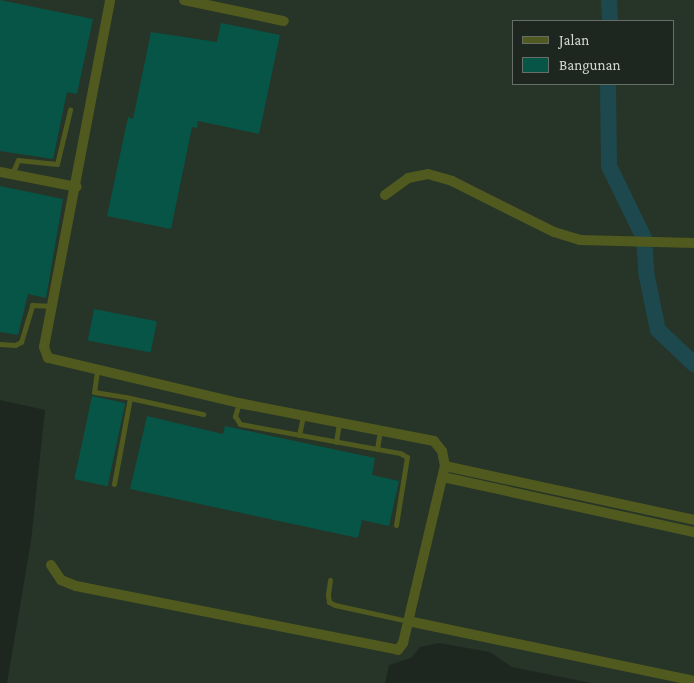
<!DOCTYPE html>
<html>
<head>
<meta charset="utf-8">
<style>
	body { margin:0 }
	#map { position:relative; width:694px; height:683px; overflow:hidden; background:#1e271f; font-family:"Crimson Pro",serif }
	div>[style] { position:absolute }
	.built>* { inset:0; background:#273428 }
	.river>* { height:16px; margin:-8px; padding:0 8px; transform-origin:8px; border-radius:8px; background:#1d494e }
	.building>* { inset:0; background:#065546; transform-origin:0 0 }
	.service>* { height:5px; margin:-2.5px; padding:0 2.5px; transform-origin:2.5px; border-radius:2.5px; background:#50591e }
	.minor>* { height:10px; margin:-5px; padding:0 5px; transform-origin:5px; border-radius:5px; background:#50591e }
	span { translate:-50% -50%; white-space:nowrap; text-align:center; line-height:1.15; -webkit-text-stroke:4px #1e271f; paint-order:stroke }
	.legend { position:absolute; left:512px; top:20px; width:162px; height:65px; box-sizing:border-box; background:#1e271f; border:1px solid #666e67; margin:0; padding:6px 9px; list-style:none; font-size:15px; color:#d3d9d3 }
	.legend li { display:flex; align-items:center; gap:10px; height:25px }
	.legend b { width:25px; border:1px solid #666e67 }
</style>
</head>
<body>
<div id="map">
	<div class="built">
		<div style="clip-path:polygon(evenodd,0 0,694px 0,694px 683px,591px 683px,512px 667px,490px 652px,439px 643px,420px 647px,411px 658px,389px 665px,385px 683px,7px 683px,31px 541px,45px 410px,0 400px,0 0,513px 21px,673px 21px,673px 84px,513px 84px,513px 21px)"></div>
	</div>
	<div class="river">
		<div style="left:609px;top:0;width:21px;rotate:87deg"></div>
		<div style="left:608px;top:84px;width:82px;rotate:89.3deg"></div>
		<div style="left:609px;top:166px;width:80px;rotate:64.1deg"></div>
		<div style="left:644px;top:238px;width:39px;rotate:86deg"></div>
		<div style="left:647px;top:277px;width:54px;rotate:78.3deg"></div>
		<div style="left:658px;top:330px;width:50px;rotate:43.4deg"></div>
	</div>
	<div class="building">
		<div style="clip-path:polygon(0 0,93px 19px,77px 94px,67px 92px,53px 159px,0 151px)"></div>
		<div style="clip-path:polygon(221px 23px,280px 35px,259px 134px,198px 121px,197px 128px,192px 127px,171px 229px,107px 216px,128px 117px,133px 119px,151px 32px,217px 42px)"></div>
		<div style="clip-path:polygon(0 186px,63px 199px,46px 298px,28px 294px,18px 335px,0 332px)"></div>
		<div style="left:94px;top:309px;width:64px;height:32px;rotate:11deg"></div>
		<div style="left:92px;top:396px;width:34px;height:85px;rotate:12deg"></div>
		<div style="clip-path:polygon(147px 416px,223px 434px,225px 426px,375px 458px,372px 475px,399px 481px,389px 526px,362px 520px,358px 538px,130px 489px)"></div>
	</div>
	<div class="service">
		<div style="left:12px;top:174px;width:15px;rotate:-67deg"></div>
		<div style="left:18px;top:160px;width:39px;rotate:6deg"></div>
		<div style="left:57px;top:164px;width:56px;rotate:-76.5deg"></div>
		<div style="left:0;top:344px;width:15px;rotate:4deg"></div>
		<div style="left:15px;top:345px;width:7px;rotate:-27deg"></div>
		<div style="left:21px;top:342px;width:39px;rotate:-73deg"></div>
		<div style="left:32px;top:305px;width:21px;rotate:3deg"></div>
		<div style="left:97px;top:371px;width:21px;rotate:98deg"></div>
		<div style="left:94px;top:392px;width:36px;rotate:9deg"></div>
		<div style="left:239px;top:403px;width:14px;rotate:107deg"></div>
		<div style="left:235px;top:416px;width:9px;rotate:58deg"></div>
		<div style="left:240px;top:424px;width:163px;rotate:10.3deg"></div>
		<div style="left:400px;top:453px;width:8px;rotate:30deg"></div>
		<div style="left:407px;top:457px;width:69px;rotate:99.2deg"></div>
		<div style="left:299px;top:435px;width:19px;rotate:-78deg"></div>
		<div style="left:336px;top:442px;width:19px;rotate:-81deg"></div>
		<div style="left:377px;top:449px;width:19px;rotate:-81deg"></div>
		<div style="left:114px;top:484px;width:87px;rotate:-79.5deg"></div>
		<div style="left:130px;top:398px;width:75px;rotate:12.4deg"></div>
		<div style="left:330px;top:580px;width:15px;rotate:98deg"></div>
		<div style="left:328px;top:595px;width:7px;rotate:82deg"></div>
		<div style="left:329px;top:602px;width:7px;rotate:27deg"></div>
		<div style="left:335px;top:605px;width:75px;rotate:12.4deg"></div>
	</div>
	<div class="minor">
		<div style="left:184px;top:0;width:102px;rotate:11.9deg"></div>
		<div style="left:0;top:172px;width:78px;rotate:11deg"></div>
		<div style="left:385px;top:195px;width:29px;rotate:-36deg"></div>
		<div style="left:408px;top:178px;width:20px;rotate:-11deg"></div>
		<div style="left:428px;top:174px;width:25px;rotate:16deg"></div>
		<div style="left:452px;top:181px;width:114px;rotate:26.6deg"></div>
		<div style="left:554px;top:232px;width:27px;rotate:17deg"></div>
		<div style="left:580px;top:240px;width:114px;rotate:1.5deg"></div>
		<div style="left:445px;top:466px;width:255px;rotate:12.2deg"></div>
		<div style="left:443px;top:477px;width:257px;rotate:12.4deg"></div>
		<div style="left:51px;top:565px;width:18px;rotate:56deg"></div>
		<div style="left:61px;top:580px;width:16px;rotate:22deg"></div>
		<div style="left:76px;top:586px;width:328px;rotate:11.2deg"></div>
		<div style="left:398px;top:650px;width:9px;rotate:-54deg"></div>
		<div style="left:403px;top:643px;width:182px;rotate:-76.7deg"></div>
		<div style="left:445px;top:466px;width:15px;rotate:-101deg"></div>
		<div style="left:442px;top:451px;width:13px;rotate:-129deg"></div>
		<div style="left:434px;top:441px;width:199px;rotate:-169deg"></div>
		<div style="left:239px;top:403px;width:196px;rotate:-166.7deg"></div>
		<div style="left:48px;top:358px;width:12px;rotate:-110deg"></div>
		<div style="left:44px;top:347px;width:353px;rotate:-79.2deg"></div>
		<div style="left:408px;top:621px;width:292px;rotate:11.8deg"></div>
	</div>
	<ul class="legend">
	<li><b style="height:6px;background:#50591e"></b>Jalan</li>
	<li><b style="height:14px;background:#065546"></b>Bangunan</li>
	</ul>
</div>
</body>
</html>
